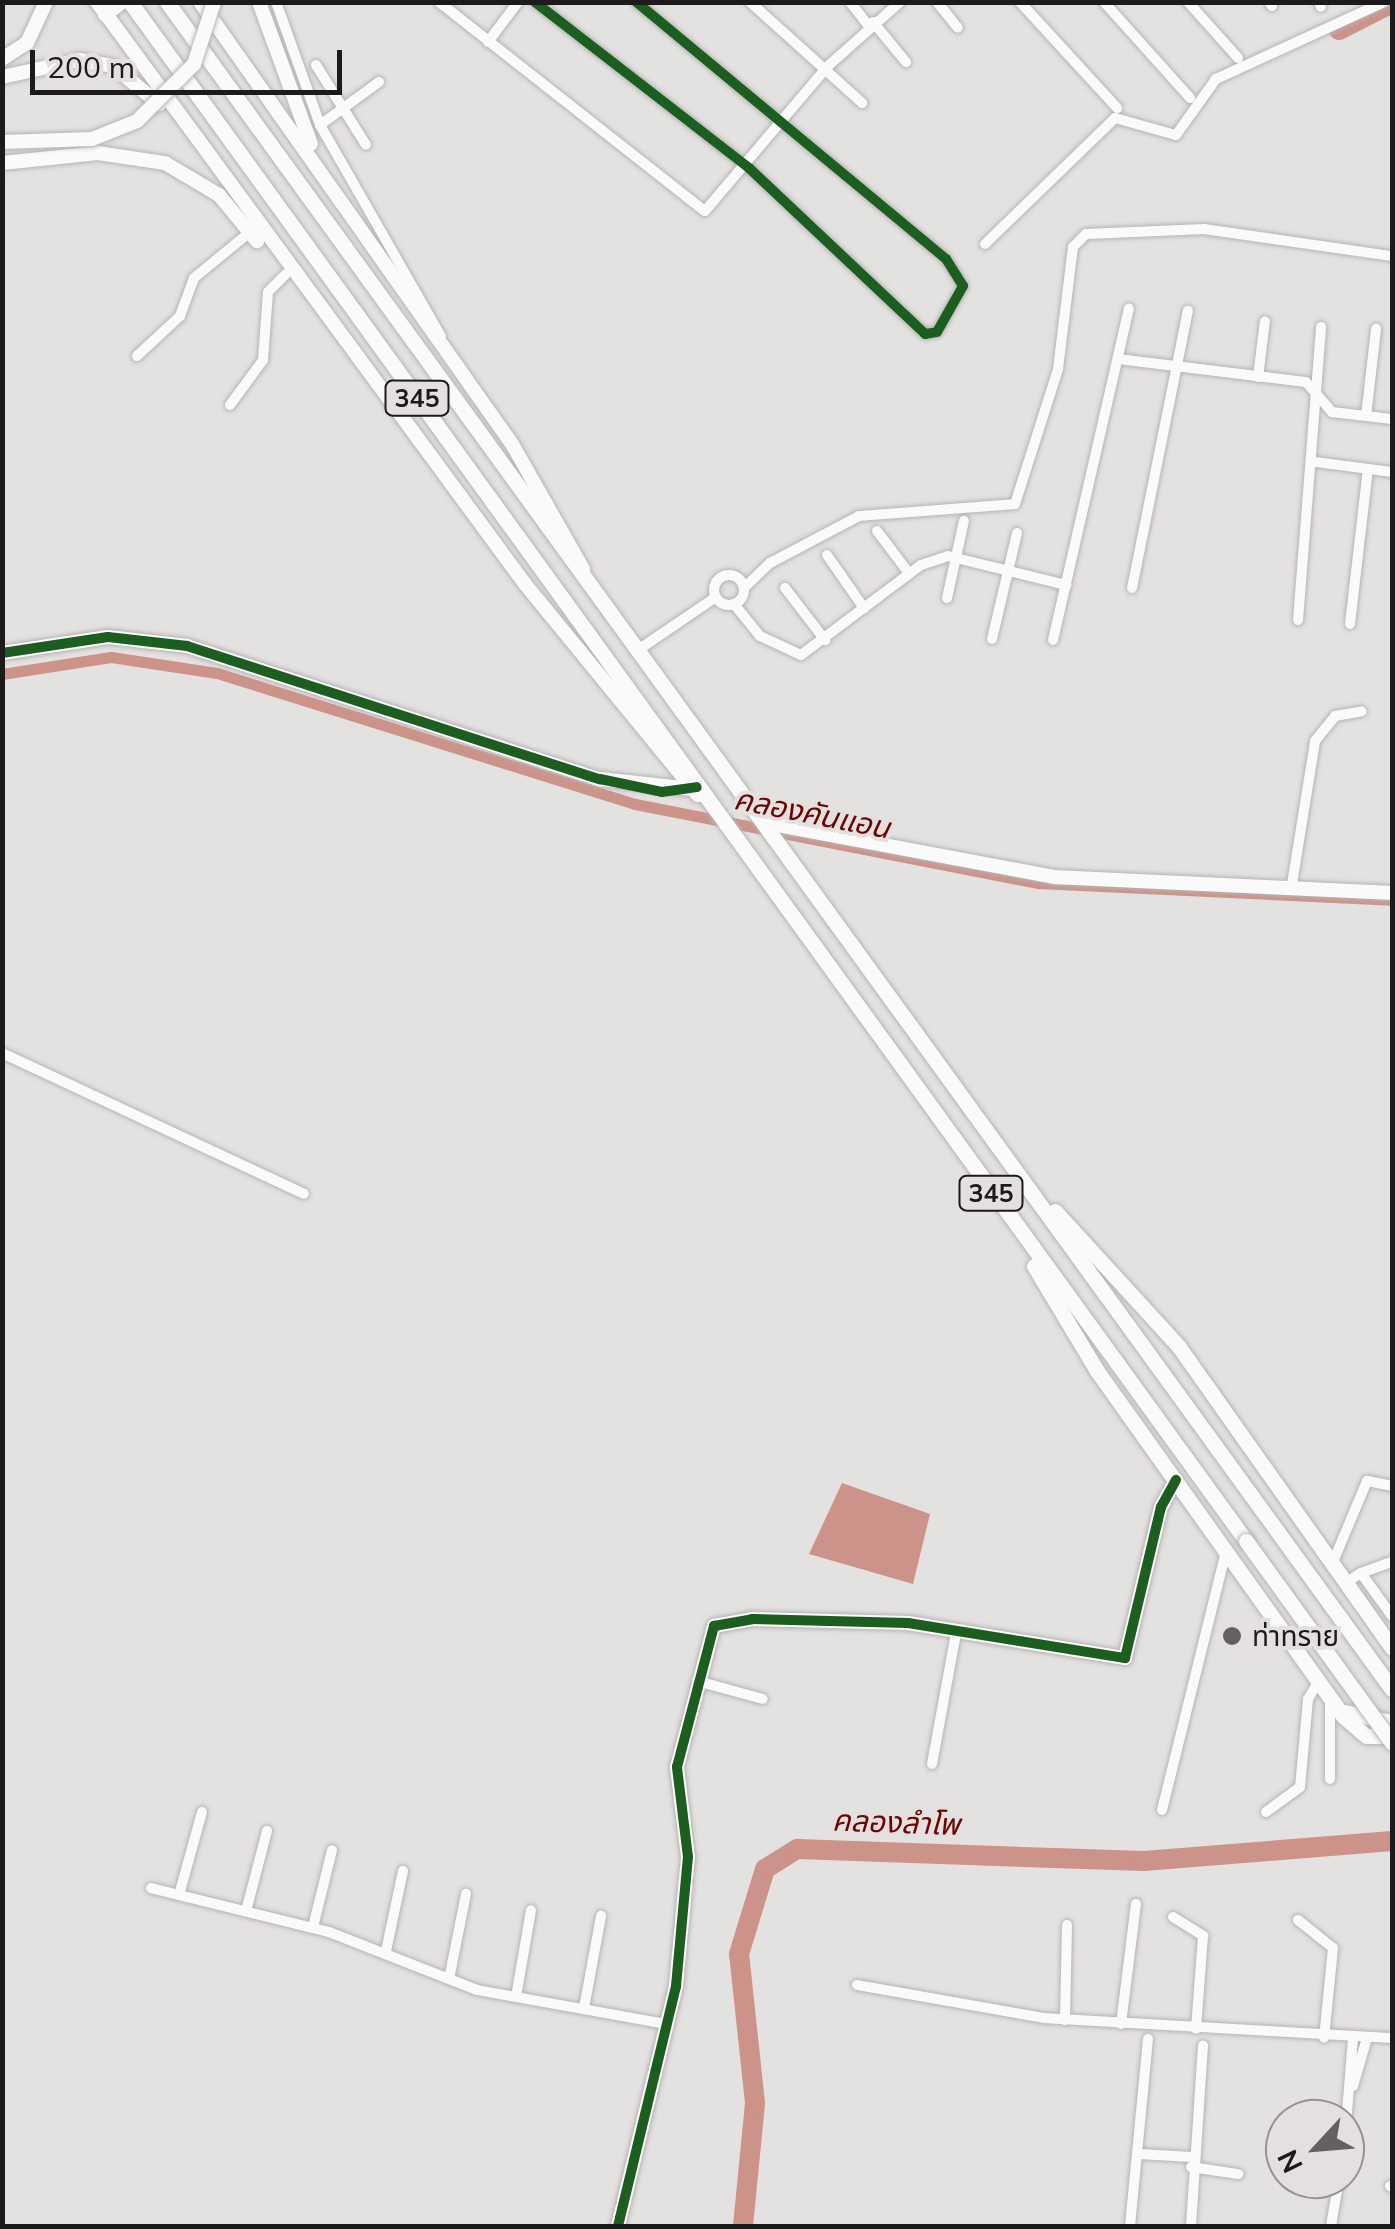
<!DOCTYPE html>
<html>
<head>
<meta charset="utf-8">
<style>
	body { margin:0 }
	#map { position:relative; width:1395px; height:2229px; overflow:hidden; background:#e4e1e1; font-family:Mulish,"Noto Sans Thai",sans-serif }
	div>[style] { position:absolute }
	.water>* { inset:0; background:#cc938a }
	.canal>* { height:11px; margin:-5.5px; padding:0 5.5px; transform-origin:5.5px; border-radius:5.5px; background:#cc938a }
	.river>* { height:20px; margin:-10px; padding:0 10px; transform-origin:10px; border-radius:10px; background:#cc938a }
	.roads { filter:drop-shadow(0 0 2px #b6b4b4) drop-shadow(0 0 2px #b6b4b4) }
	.street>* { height:10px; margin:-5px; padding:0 5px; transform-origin:5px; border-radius:5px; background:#fbfafa }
	.street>.ring { margin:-5px; padding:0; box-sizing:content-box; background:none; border:10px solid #fbfafa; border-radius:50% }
	.secondary>* { height:14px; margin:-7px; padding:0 7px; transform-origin:7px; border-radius:7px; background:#fbfafa }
	.primary>* { height:15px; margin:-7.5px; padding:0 7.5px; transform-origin:7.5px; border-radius:7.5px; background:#fbfafa }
	.bridges { filter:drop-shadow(0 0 2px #b6b4b4) drop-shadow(0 0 2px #b6b4b4) }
	.secondary-bridge>* { height:14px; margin:-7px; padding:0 7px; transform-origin:7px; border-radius:7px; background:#fbfafa }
	.primary-bridge>* { height:15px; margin:-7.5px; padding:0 7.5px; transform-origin:7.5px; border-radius:7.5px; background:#fbfafa }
	.cycleway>* { height:10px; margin:-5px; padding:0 5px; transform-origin:5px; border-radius:5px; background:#1b5e20 }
	.dots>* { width:28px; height:28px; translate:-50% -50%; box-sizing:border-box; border:5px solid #e5e0e0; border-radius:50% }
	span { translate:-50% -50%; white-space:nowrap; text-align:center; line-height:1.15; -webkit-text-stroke:8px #e5e0e0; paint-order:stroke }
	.shield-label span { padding:2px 8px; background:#e5e0e0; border:2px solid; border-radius:8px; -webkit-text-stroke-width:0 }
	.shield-label { font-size:25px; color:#1c1a1a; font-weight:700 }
	.poi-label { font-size:28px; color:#1c1a1a }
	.left { translate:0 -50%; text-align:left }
	.water-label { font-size:30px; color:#6c0401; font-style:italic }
	.frame { position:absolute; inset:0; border:5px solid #1c1a1a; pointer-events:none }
	.north { position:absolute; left:1265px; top:2099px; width:100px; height:100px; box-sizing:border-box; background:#e5e0e0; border:2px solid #959191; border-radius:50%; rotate:244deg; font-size:28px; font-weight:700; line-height:40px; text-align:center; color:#1c1a1a }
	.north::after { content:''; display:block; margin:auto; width:35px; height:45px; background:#626060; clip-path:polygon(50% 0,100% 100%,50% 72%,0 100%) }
	.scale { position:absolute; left:30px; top:50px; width:312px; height:45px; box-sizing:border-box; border:5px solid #1c1a1a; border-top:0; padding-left:12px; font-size:30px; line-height:35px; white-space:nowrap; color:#1c1a1a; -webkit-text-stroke:8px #e5e0e0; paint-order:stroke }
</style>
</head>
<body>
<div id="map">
	<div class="water">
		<div style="clip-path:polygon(842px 1483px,930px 1514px,913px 1584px,809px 1554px)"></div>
	</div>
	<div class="canal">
		<div style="left:2px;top:674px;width:110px;rotate:-8.9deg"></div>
		<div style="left:111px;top:657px;width:107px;rotate:8.6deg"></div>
		<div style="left:217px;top:673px;width:438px;rotate:17.4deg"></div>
		<div style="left:635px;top:804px;width:411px;rotate:11.1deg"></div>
		<div style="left:1038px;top:883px;width:354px;rotate:2.7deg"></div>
	</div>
	<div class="river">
		<div style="left:1339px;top:30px;width:59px;rotate:-27deg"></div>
		<div style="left:743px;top:2226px;width:124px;rotate:-84.4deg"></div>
		<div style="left:755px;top:2103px;width:150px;rotate:-96.1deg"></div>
		<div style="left:739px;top:1954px;width:89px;rotate:-73deg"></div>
		<div style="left:765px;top:1869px;width:38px;rotate:-32deg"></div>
		<div style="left:797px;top:1849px;width:347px;rotate:2deg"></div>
		<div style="left:1144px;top:1861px;width:249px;rotate:-4.6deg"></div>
	</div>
	<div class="roads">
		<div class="street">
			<div style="left:276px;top:2px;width:131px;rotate:70.3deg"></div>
			<div style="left:320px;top:125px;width:243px;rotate:60.2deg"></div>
			<div style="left:439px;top:2px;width:338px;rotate:38.2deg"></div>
			<div style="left:705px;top:211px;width:190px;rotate:-49.7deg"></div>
			<div style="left:828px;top:66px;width:96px;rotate:-41.6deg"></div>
			<div style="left:535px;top:2px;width:271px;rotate:37.8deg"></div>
			<div style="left:749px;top:168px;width:242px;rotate:43.3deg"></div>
			<div style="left:925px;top:334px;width:12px;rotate:-9deg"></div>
			<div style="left:937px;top:332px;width:53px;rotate:-60.5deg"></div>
			<div style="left:963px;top:286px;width:32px;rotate:-122deg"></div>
			<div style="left:946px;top:259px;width:403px;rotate:-140.3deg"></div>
			<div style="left:750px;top:2px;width:151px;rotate:42deg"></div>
			<div style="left:850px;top:2px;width:31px;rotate:52deg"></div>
			<div style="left:937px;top:2px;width:33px;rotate:51deg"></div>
			<div style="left:1020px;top:2px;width:144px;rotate:47.5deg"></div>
			<div style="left:1104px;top:2px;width:129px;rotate:48.1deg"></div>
			<div style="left:1188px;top:2px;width:75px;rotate:48.2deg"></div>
			<div style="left:1269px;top:2px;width:5px;rotate:53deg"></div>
			<div style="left:1319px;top:2px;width:5px;rotate:68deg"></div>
			<div style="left:873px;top:22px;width:52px;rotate:50.5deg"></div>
			<div style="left:488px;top:42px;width:50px;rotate:-53.1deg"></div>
			<div style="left:316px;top:65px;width:94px;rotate:58deg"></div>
			<div style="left:320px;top:125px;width:73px;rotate:-36.1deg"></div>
			<div style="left:985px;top:244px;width:181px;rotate:-44.1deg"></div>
			<div style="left:1115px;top:118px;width:63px;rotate:15.6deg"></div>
			<div style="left:1176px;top:135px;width:69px;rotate:-54.5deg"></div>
			<div style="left:1216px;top:79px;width:185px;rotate:-24.6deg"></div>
			<div style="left:137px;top:356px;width:59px;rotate:-42.9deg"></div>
			<div style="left:180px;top:316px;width:40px;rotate:-69.8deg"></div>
			<div style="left:194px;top:278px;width:72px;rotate:-39.4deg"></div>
			<div style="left:1118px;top:359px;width:189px;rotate:7deg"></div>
			<div style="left:1306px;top:382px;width:40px;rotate:49deg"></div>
			<div style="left:1332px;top:412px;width:60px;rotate:6.7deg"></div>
			<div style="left:1258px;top:377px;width:56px;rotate:-82.9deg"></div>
			<div style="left:230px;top:405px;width:56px;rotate:-53.7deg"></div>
			<div style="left:263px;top:360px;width:68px;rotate:-85.8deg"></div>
			<div style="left:268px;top:292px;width:25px;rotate:-45deg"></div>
			<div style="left:1366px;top:416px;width:88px;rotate:-83.4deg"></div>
			<div style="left:1316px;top:462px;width:77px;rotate:7.5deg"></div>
			<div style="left:877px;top:531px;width:53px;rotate:52.7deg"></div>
			<div style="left:827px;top:555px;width:65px;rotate:55.1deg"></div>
			<div class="ring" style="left:714px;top:575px;width:20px;height:20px"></div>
			<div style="left:744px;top:588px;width:36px;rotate:-44deg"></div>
			<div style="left:770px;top:563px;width:101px;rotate:-27.8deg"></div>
			<div style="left:859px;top:516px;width:156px;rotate:-4.4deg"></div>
			<div style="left:1015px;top:504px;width:142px;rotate:-72.3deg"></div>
			<div style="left:1058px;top:369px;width:123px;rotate:-83deg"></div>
			<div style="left:1073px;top:247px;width:18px;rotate:-45deg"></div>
			<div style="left:1086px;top:234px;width:118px;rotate:-2.4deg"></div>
			<div style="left:1204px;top:229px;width:190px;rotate:8.2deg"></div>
			<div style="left:785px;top:588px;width:66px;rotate:52.4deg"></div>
			<div style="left:1132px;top:588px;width:283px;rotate:-78.6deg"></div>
			<div style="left:947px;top:598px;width:79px;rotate:-77.6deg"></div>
			<div style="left:734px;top:604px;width:41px;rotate:50.9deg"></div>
			<div style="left:760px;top:636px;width:45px;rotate:24.9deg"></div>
			<div style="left:801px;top:655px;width:150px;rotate:-36.9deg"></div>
			<div style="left:921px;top:565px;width:28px;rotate:-18deg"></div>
			<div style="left:948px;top:556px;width:122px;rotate:13.8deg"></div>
			<div style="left:1298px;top:620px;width:294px;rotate:-85.5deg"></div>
			<div style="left:1350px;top:624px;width:156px;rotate:-83.4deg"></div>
			<div style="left:992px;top:639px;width:109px;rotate:-76.7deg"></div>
			<div style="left:1053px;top:640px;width:340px;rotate:-77.1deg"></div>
			<div style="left:638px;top:650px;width:94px;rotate:-34.2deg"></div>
			<div style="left:1291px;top:890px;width:151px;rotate:-80.8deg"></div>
			<div style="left:1315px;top:741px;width:32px;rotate:-51deg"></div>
			<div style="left:1335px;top:716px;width:27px;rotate:-10deg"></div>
			<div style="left:2px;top:1053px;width:333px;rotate:25deg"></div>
			<div style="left:1333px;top:1562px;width:88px;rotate:-67.2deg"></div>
			<div style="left:1367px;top:1481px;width:25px;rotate:11deg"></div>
			<div style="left:1361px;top:1573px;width:33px;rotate:-20deg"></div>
			<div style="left:1347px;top:1582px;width:17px;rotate:-33deg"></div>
			<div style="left:1361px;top:1573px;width:53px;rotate:54.2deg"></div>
			<div style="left:697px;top:1681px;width:68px;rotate:15.3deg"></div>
			<div style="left:932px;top:1764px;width:133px;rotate:-79.6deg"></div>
			<div style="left:1330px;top:1779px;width:82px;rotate:-90deg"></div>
			<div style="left:1162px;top:1810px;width:266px;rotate:-76.1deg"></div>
			<div style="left:1266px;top:1812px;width:42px;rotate:-36.3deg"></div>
			<div style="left:1300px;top:1787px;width:88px;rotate:-84.8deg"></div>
			<div style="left:1308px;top:1699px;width:21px;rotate:-59deg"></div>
			<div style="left:151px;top:1888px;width:183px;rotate:13.9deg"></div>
			<div style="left:329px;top:1932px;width:159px;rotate:21.4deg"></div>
			<div style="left:477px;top:1990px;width:192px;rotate:10.2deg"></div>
			<div style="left:179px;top:1895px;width:86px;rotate:-74.5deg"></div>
			<div style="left:246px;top:1911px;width:83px;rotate:-75.3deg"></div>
			<div style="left:1173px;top:1917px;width:36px;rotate:32deg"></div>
			<div style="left:1203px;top:1936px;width:93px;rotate:94.3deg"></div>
			<div style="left:1298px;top:1920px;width:45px;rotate:38.7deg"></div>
			<div style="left:1333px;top:1948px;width:90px;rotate:95.7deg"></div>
			<div style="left:313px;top:1927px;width:79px;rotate:-76.1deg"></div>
			<div style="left:386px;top:1951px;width:82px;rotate:-78deg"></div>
			<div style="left:449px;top:1979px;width:87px;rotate:-78.7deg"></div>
			<div style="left:857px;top:1985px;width:190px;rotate:10deg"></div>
			<div style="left:1044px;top:2018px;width:349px;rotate:3.3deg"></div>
			<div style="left:516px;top:1997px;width:88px;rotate:-80.2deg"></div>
			<div style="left:584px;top:2008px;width:94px;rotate:-79.5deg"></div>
			<div style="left:1065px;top:2020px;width:95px;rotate:-88.8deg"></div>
			<div style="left:1121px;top:2024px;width:121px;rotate:-82.9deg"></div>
			<div style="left:1353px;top:2086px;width:50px;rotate:-73.7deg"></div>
			<div style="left:1345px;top:2136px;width:97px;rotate:-85.3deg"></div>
			<div style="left:1139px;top:2154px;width:53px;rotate:3.2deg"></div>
			<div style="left:1191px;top:2167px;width:48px;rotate:8.5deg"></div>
			<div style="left:1390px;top:2186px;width:2px;rotate:27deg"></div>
			<div style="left:1130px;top:2226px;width:188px;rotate:-84.5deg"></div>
			<div style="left:1191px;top:2226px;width:181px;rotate:-86.2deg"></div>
			<div style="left:1331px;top:2226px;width:48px;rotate:-80.3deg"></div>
		</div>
		<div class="secondary">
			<div style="left:97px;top:2px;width:722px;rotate:53.67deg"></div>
			<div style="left:525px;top:584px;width:273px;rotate:50.7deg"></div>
			<div style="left:200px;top:2px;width:541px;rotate:54.78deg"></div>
			<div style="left:512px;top:444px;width:144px;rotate:60.4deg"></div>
			<div style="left:259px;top:2px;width:151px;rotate:69.9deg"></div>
			<div style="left:2px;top:59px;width:30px;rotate:-33deg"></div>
			<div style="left:27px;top:43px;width:45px;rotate:-65.1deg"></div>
			<div style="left:2px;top:77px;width:79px;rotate:-12.4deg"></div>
			<div style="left:79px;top:60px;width:35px;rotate:10deg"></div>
			<div style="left:113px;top:66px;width:60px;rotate:39.6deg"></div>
			<div style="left:2px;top:163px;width:97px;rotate:-5.9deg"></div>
			<div style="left:98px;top:153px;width:68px;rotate:8.5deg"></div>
			<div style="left:165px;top:163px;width:63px;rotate:30.7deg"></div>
			<div style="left:219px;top:195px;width:60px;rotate:50.4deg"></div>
			<div style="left:2px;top:653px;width:107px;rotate:-8.6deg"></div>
			<div style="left:108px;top:637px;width:80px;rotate:6.5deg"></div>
			<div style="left:187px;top:646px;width:434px;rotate:17.9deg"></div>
			<div style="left:600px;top:779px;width:93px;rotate:6.2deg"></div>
			<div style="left:766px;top:823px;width:294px;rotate:10.6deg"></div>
			<div style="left:1055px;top:877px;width:337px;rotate:2.7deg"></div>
			<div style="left:618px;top:2226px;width:247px;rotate:-76.4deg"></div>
			<div style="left:676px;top:1986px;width:130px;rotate:-84.7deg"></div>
			<div style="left:688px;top:1857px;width:91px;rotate:-97deg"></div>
			<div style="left:677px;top:1767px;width:146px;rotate:-75.3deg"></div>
			<div style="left:714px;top:1626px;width:39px;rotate:-10deg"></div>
			<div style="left:752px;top:1619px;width:156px;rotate:1.5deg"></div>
			<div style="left:908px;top:1623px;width:220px;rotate:9.2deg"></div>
			<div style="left:1125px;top:1658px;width:155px;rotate:-76.6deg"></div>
			<div style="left:1161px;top:1507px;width:31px;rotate:-61deg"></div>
		</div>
		<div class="primary">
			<div style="left:130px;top:2px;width:1901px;rotate:54.05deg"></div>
			<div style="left:167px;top:2px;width:2085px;rotate:54.02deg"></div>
			<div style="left:105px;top:14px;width:19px;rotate:-39deg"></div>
			<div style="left:1055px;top:1211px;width:184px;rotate:47.6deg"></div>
			<div style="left:1179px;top:1347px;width:369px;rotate:54.7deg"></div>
			<div style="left:1034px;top:1266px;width:122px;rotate:59deg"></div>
			<div style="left:1097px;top:1371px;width:424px;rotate:54.5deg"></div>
			<div style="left:1343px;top:1716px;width:30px;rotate:41deg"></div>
			<div style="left:1366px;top:1736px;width:26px"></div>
			<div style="left:1345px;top:1712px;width:48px;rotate:12deg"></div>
		</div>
	</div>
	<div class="bridges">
		<div class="secondary-bridge">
			<div style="left:2px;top:142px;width:90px;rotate:-1.9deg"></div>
			<div style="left:92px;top:139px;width:48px;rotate:-21.8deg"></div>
			<div style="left:137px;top:121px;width:81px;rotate:-45deg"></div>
			<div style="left:194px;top:64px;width:65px;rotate:-72.1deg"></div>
		</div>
		<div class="primary-bridge">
			<div style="left:1246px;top:1541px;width:249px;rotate:54.1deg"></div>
		</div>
	</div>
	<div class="cycleway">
		<div style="left:535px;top:2px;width:271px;rotate:37.8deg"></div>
		<div style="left:749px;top:168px;width:242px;rotate:43.3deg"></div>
		<div style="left:925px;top:334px;width:12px;rotate:-9deg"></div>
		<div style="left:937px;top:332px;width:53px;rotate:-60.5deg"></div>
		<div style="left:963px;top:286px;width:32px;rotate:-122deg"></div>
		<div style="left:946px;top:259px;width:403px;rotate:-140.3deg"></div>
		<div style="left:2px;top:653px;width:107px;rotate:-8.6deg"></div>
		<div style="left:108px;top:637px;width:80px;rotate:6.5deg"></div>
		<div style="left:187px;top:646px;width:434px;rotate:17.9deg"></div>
		<div style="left:600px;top:779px;width:63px;rotate:11.8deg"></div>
		<div style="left:662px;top:792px;width:35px;rotate:-8deg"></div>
		<div style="left:618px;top:2226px;width:247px;rotate:-76.4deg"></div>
		<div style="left:676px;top:1986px;width:130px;rotate:-84.7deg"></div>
		<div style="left:688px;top:1857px;width:91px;rotate:-97deg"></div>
		<div style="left:677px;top:1767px;width:146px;rotate:-75.3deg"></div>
		<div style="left:714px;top:1626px;width:39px;rotate:-10deg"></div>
		<div style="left:752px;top:1619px;width:156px;rotate:1.5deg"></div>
		<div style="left:908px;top:1623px;width:220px;rotate:9.2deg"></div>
		<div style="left:1125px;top:1658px;width:155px;rotate:-76.6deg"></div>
		<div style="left:1161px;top:1507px;width:31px;rotate:-61deg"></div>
	</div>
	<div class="dots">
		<div style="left:1232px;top:1636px;background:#626060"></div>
	</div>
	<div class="shield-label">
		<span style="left:417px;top:398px">345</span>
		<span style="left:991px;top:1193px">345</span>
	</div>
	<div class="poi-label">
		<span class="left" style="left:1252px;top:1636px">ท่าทราย</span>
	</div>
	<div class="water-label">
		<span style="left:812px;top:813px;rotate:11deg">คลองคันแอน</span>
		<span style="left:896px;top:1822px;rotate:2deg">คลองลำโพ</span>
	</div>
	<div class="frame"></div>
	<div class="north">N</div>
	<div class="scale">200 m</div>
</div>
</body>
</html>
